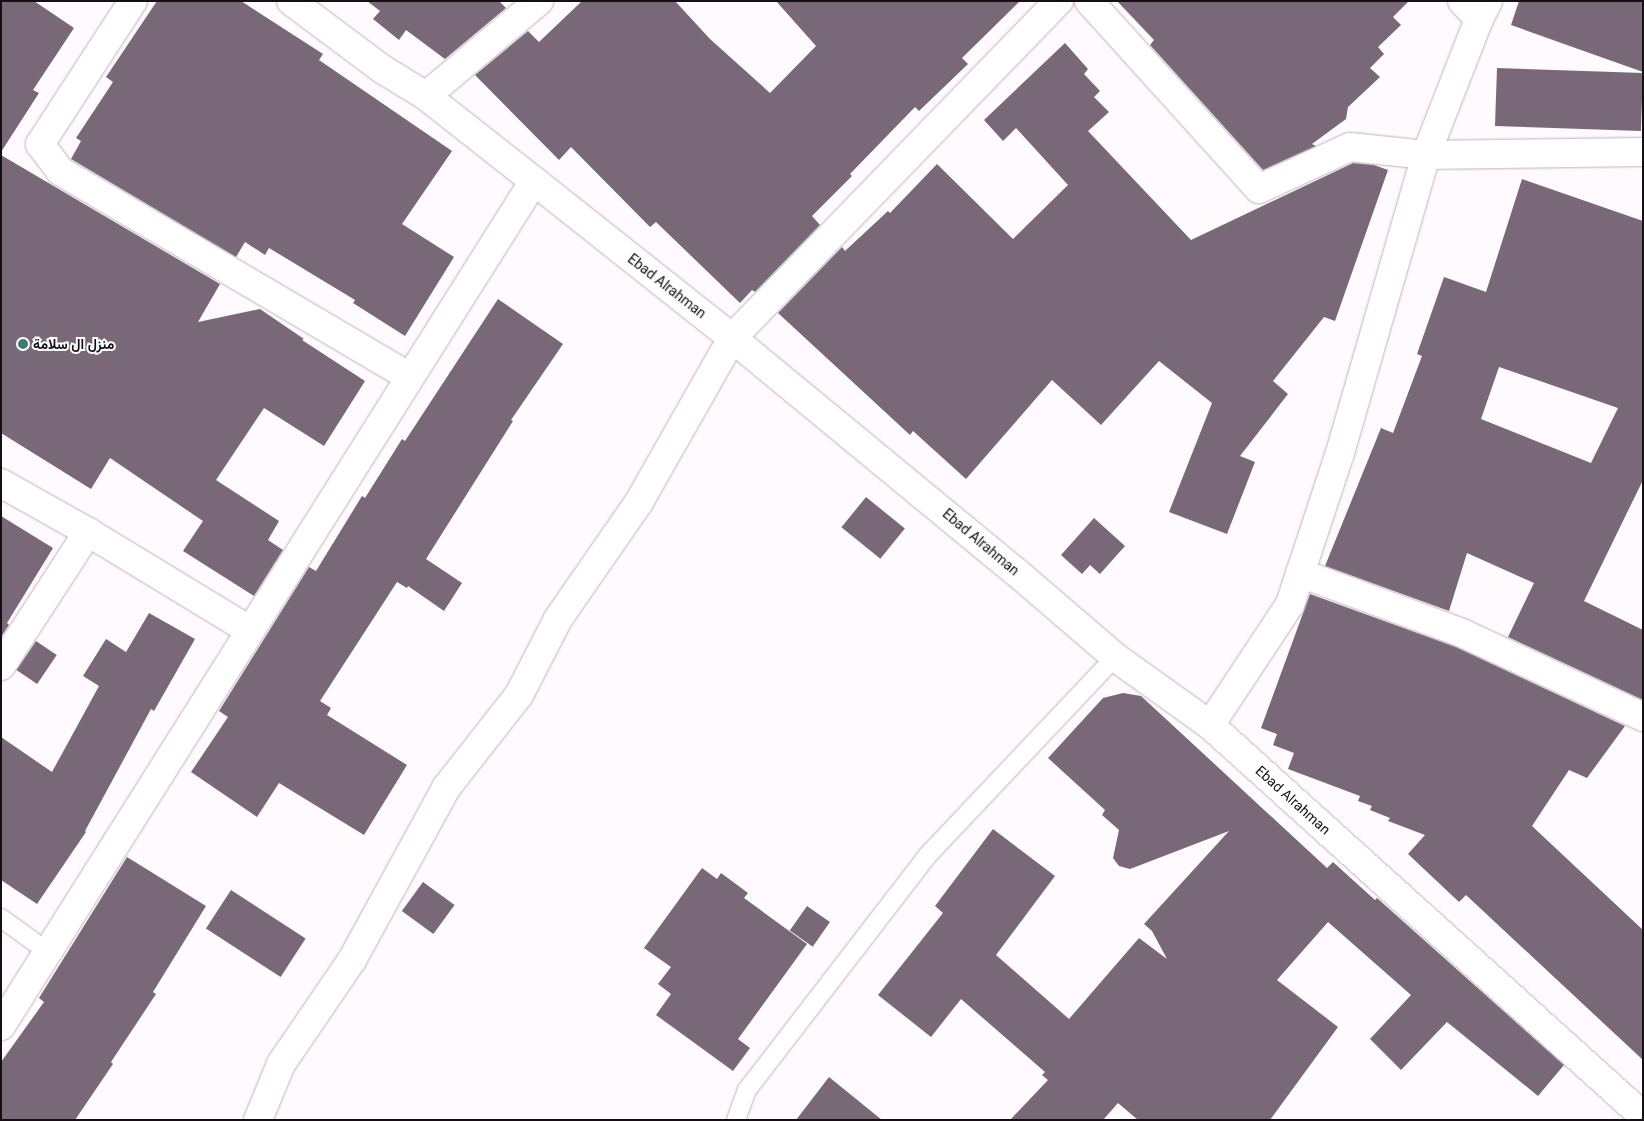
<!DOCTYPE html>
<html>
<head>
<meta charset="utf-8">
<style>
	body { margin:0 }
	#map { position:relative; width:1644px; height:1121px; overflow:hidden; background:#fefafe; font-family:Roboto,Vazirmatn,sans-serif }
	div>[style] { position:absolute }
	.building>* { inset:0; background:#796978; transform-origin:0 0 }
	.roads { filter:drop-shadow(0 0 1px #c3b1c2) drop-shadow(0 0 1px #c3b1c2) }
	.service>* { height:18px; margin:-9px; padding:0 9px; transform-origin:9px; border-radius:9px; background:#fff }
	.minor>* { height:28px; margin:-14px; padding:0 14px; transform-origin:14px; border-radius:14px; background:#fff }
	.tertiary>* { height:28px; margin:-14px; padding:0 14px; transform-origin:14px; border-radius:14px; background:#fff }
	.dots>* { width:14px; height:14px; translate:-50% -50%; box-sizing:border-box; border:2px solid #fff; border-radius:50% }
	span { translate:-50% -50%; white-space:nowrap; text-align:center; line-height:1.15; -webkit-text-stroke:4px #fff; paint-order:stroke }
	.street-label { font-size:14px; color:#150f14 }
	.poi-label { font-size:14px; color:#150f14; font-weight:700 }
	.left { translate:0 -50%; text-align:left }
	.frame { position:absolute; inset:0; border:2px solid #150f14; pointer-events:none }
</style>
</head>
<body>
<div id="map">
	<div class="building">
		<div style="clip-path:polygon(1px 1px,34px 1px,74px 28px,33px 90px,39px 93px,1px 152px)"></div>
		<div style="clip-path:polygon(157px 1px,241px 1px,323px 54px,319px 60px,452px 151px,402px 224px,454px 257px,405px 336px,353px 303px,355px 300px,269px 248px,265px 255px,245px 242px,236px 257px,71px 159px,81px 141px,76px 138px,113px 82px,106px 77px)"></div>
		<div style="clip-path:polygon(367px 1px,499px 1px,506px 8px,445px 59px,406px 30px,399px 40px,373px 19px,380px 11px)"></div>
		<div style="clip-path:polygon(582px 1px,675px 1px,710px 39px,770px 93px,816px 46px,776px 1px,1020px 1px,962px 58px,968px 64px,919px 111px,915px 107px,850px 174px,852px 176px,812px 216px,820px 225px,755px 292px,752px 290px,740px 303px,656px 222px,650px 227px,571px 147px,559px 160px,475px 75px,528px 31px,539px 42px)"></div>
		<div style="clip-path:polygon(1117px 1px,1409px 1px,1393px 17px,1401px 25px,1378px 47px,1384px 54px,1370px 68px,1380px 77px,1348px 107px,1346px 119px,1312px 144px,1316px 146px,1263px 170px,1150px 45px,1154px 40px)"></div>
		<div style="clip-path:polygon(1519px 1px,1643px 1px,1643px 72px,1511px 25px)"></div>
		<div style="clip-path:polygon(1065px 43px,1088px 69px,1084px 74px,1100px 91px,1094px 97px,1109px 112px,1088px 131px,1191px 240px,1353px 163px,1374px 165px,1388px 170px,1335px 321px,1324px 317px,1273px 381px,1288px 394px,1240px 456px,1255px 462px,1227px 534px,1169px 512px,1212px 403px,1159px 361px,1101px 425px,1052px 380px,966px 479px,913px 431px,910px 435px,778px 313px,842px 247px,845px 251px,888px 211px,890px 213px,937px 164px,1013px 239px,1068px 185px,1016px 128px,1003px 141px,984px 120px)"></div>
		<div style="left:1497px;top:68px;width:146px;height:58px;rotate:2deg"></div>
		<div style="clip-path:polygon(1px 155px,220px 284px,198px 322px,260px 309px,304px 339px,302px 340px,365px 381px,324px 446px,264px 408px,216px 480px,279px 521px,268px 540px,283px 550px,254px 596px,183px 551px,203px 521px,110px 458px,91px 489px,1px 433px)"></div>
		<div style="clip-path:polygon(evenodd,1522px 179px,1643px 221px,1643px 480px,1584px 601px,1643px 630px,1643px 700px,1508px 637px,1534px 583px,1467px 553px,1449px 611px,1325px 566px,1381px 428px,1393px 433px,1422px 356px,1417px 354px,1444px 277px,1486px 292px,1522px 179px,1499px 367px,1618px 408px,1591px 463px,1481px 419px,1499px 367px)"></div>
		<div style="clip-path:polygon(498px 299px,563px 344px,511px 420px,513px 421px,426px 559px,462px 583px,444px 611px,408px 586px,407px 588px,397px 582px,320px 701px,331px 708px,327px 715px,407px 765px,364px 835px,279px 783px,257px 817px,191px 772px,228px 717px,219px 711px,309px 567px,316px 571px,362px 496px,365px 498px,402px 439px,405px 441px)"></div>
		<div style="left:866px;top:497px;width:50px;height:39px;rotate:39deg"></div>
		<div style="clip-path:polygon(1px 516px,53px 548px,7px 623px,9px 625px,1px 637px)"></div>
		<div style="clip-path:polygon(1094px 518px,1125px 546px,1100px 574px,1090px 565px,1082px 574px,1061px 555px)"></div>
		<div style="clip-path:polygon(1310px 594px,1456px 647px,1625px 726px,1587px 778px,1569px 770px,1532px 826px,1643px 930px,1643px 1060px,1466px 895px,1459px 902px,1408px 854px,1425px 835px,1388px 821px,1390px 818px,1370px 810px,1372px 806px,1358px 801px,1360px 796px,1288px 769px,1294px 753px,1273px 745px,1277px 734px,1261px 728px)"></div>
		<div style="clip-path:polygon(149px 613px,195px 639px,154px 711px,151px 709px,85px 831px,86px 832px,37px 904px,1px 880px,1px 737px,52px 772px,99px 686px,83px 676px,106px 639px,126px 652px)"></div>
		<div style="left:36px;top:641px;width:25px;height:35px;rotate:34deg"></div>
		<div style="clip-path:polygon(1123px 693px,1141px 696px,1327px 868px,1333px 862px,1375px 900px,1377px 898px,1564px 1065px,1538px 1096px,1447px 1022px,1401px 1070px,1370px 1039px,1411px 995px,1328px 922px,1277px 980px,1338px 1027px,1270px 1120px,1138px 1120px,1118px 1103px,1103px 1120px,1010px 1120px,1048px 1080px,1042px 1075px,1045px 1072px,961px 999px,931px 1037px,878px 995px,943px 913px,935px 906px,993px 829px,1055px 876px,996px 955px,1069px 1019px,1139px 938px,1167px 959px,1152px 931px,1144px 924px,1229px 831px,1130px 869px,1119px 866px,1113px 858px,1119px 830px,1102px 815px,1105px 810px,1048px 758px,1103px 698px)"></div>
		<div style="clip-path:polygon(127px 857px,206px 906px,153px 992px,156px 994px,111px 1062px,113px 1064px,75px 1120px,1px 1120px,1px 1062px,44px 1002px,39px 998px)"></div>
		<div style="clip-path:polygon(702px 868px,717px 879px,721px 873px,748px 893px,744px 898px,807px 944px,738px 1039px,750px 1048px,733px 1071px,656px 1015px,671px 994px,658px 984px,671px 967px,644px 948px)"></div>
		<div style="left:423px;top:882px;width:39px;height:36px;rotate:36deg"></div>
		<div style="left:231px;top:890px;width:89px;height:46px;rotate:33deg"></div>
		<div style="left:807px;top:906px;width:28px;height:30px;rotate:35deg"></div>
		<div style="clip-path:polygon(829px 1077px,882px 1120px,796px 1120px)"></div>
	</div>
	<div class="roads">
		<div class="service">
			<div style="left:1px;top:918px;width:58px;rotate:35.9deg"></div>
			<div style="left:736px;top:1120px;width:32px;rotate:-70deg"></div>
			<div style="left:747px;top:1090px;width:295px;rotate:-52.4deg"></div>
			<div style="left:927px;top:856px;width:274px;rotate:-46.6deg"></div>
		</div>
		<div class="minor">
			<div style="left:133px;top:1px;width:171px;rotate:123deg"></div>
			<div style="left:40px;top:144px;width:34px;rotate:53deg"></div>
			<div style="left:60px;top:171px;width:406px;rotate:30.5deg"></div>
			<div style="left:291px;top:1px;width:114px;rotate:36.8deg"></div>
			<div style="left:382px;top:69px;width:52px;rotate:31.5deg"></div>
			<div style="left:426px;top:96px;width:137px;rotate:38.2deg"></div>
			<div style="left:534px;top:181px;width:253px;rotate:38.4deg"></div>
			<div style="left:732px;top:338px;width:367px;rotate:39.5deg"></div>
			<div style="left:1015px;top:571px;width:132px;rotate:40.7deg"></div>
			<div style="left:1115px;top:657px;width:117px;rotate:35.6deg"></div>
			<div style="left:1210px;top:725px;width:583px;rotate:42.08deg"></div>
			<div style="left:1089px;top:1px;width:253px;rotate:47.9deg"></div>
			<div style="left:1259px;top:189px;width:100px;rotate:-24.8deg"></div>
			<div style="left:1350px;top:147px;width:76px;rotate:6deg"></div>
			<div style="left:1426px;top:155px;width:217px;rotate:-0.8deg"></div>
			<div style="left:1462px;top:1px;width:25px;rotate:47deg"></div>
			<div style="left:426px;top:96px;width:148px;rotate:-40.1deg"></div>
			<div style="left:1px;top:483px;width:100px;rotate:29.4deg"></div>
			<div style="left:88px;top:532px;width:188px;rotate:31.3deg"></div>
			<div style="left:1300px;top:573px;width:173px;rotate:20.3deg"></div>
			<div style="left:1462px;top:633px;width:200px;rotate:24.9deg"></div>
			<div style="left:1px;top:666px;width:160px;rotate:-57deg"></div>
			<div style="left:1px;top:1026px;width:999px;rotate:-57.76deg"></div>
			<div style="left:258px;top:1120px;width:61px;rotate:-67.7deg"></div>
			<div style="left:281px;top:1064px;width:126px;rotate:-55.7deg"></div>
			<div style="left:352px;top:960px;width:196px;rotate:-61.3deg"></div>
			<div style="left:446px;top:788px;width:118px;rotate:-51.9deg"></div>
			<div style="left:519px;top:695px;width:85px;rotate:-62.8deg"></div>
			<div style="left:558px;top:619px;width:142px;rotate:-55.3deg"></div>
			<div style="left:639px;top:502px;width:189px;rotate:-60.4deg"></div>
			<div style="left:732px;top:338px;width:470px;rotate:-45.9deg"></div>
		</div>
		<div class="tertiary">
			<div style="left:1210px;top:725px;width:145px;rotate:-56.5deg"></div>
			<div style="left:1290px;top:604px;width:159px;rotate:-71.7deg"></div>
			<div style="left:1340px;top:453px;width:310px;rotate:-73.9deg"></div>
			<div style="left:1426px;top:155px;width:146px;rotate:-68.7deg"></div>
			<div style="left:1479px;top:19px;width:20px;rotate:-63deg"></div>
		</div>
	</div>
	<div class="dots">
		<div style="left:23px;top:344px;background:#3b7e6f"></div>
	</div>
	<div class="street-label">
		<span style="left:667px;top:286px;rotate:38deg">Ebad Alrahman</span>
		<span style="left:981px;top:542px;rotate:40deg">Ebad Alrahman</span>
		<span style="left:1293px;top:800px;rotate:42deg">Ebad Alrahman</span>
	</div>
	<div class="poi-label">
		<span class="left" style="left:33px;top:344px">منزل ال سلامة</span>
	</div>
	<div class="frame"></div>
</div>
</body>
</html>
